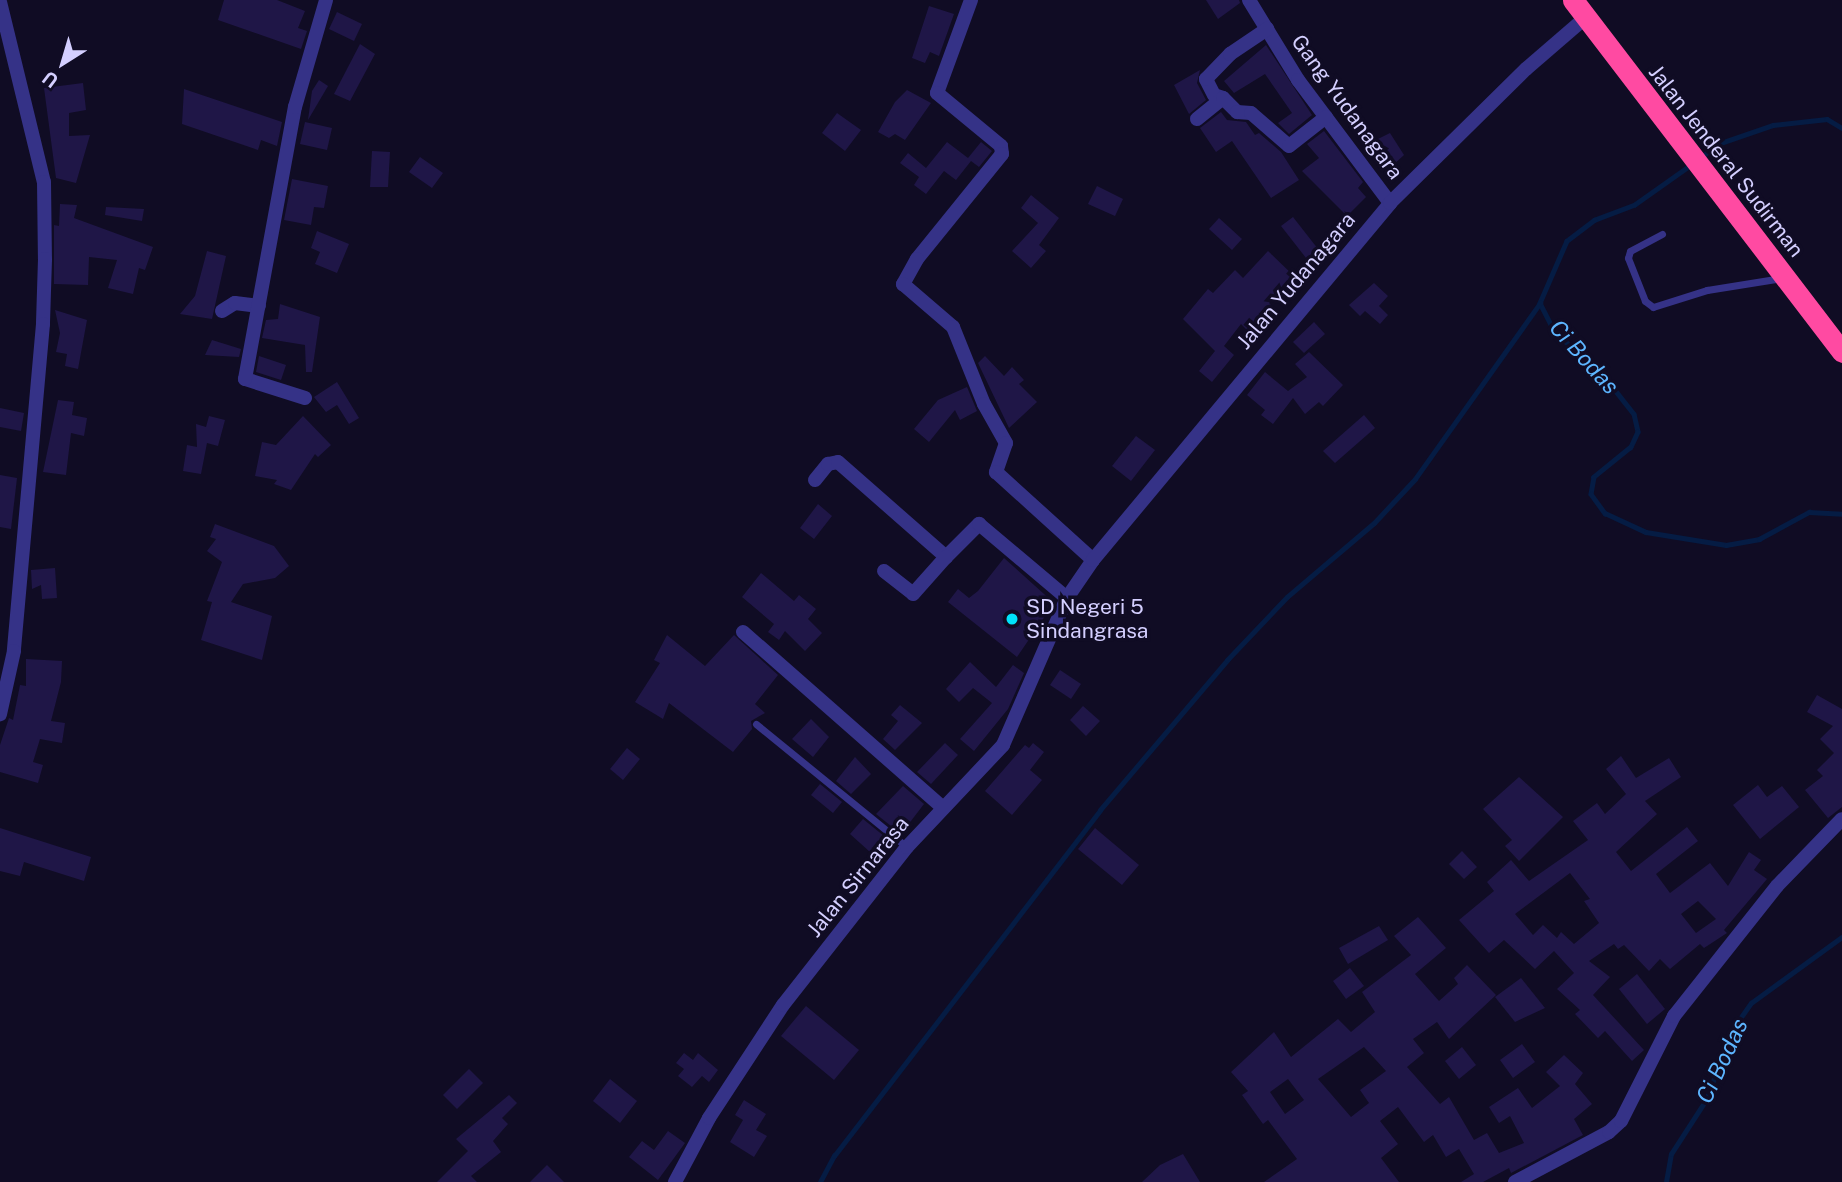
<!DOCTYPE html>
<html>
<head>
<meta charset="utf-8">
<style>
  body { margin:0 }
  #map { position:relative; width:1842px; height:1182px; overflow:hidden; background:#100c24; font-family:"Public Sans",sans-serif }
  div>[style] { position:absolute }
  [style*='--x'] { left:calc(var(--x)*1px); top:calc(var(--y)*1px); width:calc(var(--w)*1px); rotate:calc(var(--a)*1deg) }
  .stream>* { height:4.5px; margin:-2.25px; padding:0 2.25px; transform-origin:2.25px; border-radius:2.25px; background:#051c44 }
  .building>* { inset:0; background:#1f1647 }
  .lane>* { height:7px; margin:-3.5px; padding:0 3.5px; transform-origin:3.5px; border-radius:3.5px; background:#353287 }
  .street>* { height:14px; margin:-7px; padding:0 7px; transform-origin:7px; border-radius:7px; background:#353287 }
  .highway>* { height:21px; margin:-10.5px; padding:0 10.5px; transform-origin:10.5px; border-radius:10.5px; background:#ff4aa2 }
  .dots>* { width:19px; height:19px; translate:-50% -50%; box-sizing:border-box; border:4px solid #100c24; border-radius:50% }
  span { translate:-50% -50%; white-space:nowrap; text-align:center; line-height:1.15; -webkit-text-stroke:7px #100c24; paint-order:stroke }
  .street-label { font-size:21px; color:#d4cfff }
  .poi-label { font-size:21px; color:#d4cfff }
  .left { translate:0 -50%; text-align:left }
  .water-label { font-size:23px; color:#5db5ff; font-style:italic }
  .north { position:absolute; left:28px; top:28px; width:70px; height:70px; -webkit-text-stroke:5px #100c24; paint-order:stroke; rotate:217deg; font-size:19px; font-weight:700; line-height:28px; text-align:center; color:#d4cfff }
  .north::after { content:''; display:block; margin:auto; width:24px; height:32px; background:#d4cfff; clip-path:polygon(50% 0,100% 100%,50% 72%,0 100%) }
</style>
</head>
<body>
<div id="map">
  <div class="stream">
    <i style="--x:1700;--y:158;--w:23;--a:-38"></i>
    <i style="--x:1718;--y:144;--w:58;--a:-19.1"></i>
    <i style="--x:1773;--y:125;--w:54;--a:-6.3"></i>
    <i style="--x:1827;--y:119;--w:17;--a:31"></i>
    <i style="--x:1690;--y:166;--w:67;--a:144.7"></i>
    <i style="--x:1635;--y:205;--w:43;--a:159.4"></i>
    <i style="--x:1595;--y:220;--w:35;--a:143"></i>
    <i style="--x:1567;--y:241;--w:68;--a:113.5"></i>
    <i style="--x:1540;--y:303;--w:33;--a:63"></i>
    <i style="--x:1555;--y:332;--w:66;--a:41.9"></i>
    <i style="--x:1604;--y:376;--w:48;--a:51.7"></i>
    <i style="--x:1634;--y:414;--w:18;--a:77"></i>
    <i style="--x:1638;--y:432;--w:17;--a:115"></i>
    <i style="--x:1631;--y:447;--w:48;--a:141"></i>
    <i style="--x:1594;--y:477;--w:17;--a:100"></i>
    <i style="--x:1591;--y:494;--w:24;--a:54"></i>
    <i style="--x:1605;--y:513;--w:45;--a:24.9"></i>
    <i style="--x:1646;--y:532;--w:81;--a:9.2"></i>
    <i style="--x:1726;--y:545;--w:34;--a:-10"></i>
    <i style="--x:1759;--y:539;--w:57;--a:-28.4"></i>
    <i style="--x:1809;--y:512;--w:33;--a:3"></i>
    <i style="--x:820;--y:1182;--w:30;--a:-62"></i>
    <i style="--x:834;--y:1156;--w:436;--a:-52.4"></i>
    <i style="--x:1100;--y:810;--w:197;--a:-49.7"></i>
    <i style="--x:1227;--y:660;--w:87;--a:-46.4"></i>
    <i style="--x:1287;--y:597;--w:114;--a:-40.4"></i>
    <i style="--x:1374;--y:523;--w:60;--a:-47"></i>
    <i style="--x:1415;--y:479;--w:216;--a:-54.6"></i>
    <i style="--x:1666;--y:1182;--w:28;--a:-80"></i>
    <i style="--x:1671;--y:1154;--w:64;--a:-57.1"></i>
    <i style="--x:1706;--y:1100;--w:75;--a:-69.6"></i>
    <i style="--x:1732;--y:1030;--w:33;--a:-55"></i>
    <i style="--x:1751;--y:1003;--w:112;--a:-36"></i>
  </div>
  <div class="building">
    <i style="clip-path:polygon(224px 0,277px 0,305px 11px,298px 28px,307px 31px,301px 49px,218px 20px)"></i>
    <i style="clip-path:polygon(1206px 0,1239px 0,1240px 3px,1218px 19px)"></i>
    <i style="clip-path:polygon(929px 6px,954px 14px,939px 56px,930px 52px,925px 63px,912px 58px)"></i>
    <i style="clip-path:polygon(337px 12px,362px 24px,354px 41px,329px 29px)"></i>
    <i style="clip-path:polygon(360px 44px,375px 54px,350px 101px,334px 94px)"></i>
    <i style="clip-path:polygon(1266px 45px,1312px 115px,1289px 134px,1278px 123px,1292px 113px,1265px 74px,1234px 93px,1224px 81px)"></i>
    <i style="clip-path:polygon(1200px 70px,1197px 83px,1206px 100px,1189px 114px,1174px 85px)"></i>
    <i style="clip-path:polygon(319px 80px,328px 86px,308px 120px,312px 91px)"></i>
    <i style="clip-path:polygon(83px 83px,86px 110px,69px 113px,69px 136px,90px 135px,76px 183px,56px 178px,44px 88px)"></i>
    <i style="clip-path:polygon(184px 89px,282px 122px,277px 146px,261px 140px,258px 150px,182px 124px)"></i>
    <i style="clip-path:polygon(907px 90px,931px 103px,905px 140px,895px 134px,889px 138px,878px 132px,895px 102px)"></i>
    <i style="clip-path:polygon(1221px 112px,1227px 120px,1246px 122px,1255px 135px,1259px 133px,1281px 152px,1299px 180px,1271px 198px,1232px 141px,1216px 152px,1200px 128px)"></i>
    <i style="clip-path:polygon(837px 113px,861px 130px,845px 151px,822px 133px)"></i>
    <i style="clip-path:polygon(305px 122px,332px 128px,327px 150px,300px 144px)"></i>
    <i style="clip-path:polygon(1324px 131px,1363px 182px,1358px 188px,1366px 197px,1347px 216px,1302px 171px,1319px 158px,1307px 144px)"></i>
    <i style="clip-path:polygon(1390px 133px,1404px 155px,1392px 166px,1374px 141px)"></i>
    <i style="clip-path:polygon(947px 142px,968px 158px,981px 142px,992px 151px,979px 167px,971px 161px,956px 180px,944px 171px,926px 194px,914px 185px,919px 177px,900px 163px,908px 153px,926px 168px)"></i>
    <i style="clip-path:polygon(372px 151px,390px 152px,388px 187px,370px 187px)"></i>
    <i style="clip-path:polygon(420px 157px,443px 173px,432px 188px,409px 172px)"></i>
    <i style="clip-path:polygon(292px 179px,328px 186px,324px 208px,314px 207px,311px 225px,284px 220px)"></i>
    <i style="clip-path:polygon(1097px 186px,1123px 199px,1115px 216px,1088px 204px)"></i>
    <i style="clip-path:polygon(1031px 195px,1059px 218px,1039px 245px,1046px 251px,1031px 268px,1012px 251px,1038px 223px,1021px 208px)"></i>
    <i style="clip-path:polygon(60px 204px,77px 205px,74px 218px,153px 247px,145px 270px,139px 268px,133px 294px,108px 288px,117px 260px,89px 257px,88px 285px,54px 284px,54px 225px,59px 226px)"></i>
    <i style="clip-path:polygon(106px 207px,144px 209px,142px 221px,105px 215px)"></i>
    <i style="clip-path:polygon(1293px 217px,1318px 249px,1306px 258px,1281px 226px)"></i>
    <i style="clip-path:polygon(1219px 218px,1242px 239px,1232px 250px,1209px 229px)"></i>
    <i style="clip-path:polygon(317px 231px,349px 244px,337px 273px,315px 264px,320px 252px,311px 248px)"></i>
    <i style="clip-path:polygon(207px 251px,226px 256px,212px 319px,180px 314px,195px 296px)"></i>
    <i style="clip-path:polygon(1268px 251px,1294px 276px,1269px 303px,1274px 308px,1250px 333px,1241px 324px,1224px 346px,1234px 355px,1212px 382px,1199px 371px,1215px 351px,1183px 319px,1208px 289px,1213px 293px,1235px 270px,1243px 278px)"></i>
    <i style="clip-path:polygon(1374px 283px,1388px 296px,1379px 306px,1388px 315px,1380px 324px,1365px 311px,1360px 316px,1349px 305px)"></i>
    <i style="clip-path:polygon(280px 304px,320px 317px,312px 372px,306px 372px,305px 345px,262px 338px,266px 320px,278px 319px)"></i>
    <i style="clip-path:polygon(55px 310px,87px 320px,78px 369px,65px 366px,67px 354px,56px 352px,60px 333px)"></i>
    <i style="clip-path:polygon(1314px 322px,1325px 334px,1304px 353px,1293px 342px)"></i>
    <i style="clip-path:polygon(212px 340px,241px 349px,239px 357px,205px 355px)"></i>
    <i style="clip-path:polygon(1309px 352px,1343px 385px,1323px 406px,1319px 402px,1305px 414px,1293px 398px,1273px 424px,1261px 415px,1265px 410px,1247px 395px,1265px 372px,1288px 391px,1307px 377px,1295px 364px)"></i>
    <i style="clip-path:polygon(259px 356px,286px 365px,281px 380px,256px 372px)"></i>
    <i style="clip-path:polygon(985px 356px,1004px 376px,1012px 367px,1024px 380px,1019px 384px,1037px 402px,1009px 428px,978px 363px)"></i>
    <i style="clip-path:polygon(337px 382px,359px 418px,349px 424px,337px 405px,326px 412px,314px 397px)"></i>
    <i style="clip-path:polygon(967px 387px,977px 411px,960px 420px,955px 410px,929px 442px,914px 429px,938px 400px)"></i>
    <i style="clip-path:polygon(58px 400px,74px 402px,72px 415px,87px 418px,84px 436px,71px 433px,66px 475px,43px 472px)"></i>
    <i style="clip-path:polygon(0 408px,24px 413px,21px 431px,0 427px)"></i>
    <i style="clip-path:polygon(1364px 415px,1375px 428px,1335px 463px,1323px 451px)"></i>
    <i style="clip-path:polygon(209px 416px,225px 420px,218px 446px,207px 443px,201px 474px,183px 471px,187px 445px,197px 447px,196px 424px,206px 427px)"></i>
    <i style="clip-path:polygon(303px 416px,331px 445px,318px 457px,315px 454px,291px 490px,274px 484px,277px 480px,255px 476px,262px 442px,276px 445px)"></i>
    <i style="clip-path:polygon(1136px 436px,1155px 450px,1131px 481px,1112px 466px)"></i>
    <i style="clip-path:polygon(0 475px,17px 478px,11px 529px,0 527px)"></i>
    <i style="clip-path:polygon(818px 504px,832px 516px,814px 539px,800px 528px)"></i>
    <i style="clip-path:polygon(215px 524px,274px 546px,289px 566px,275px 578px,243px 584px,231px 602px,272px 616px,262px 660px,201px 640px,212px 602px,207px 601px,222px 562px,207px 551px,216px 539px,210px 537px)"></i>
    <i style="clip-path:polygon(1004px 558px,1054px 603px,1017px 657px,948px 602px,958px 589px,969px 598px,978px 591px)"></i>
    <i style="clip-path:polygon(55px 568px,57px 598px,42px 599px,41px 585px,32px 589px,31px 570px)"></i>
    <i style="clip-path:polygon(761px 573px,794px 601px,799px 595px,816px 609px,808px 619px,822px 633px,805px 651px,785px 631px,779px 640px,768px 632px,774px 624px,742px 597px)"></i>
    <i style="clip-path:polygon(667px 635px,705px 666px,734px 635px,778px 675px,755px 704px,765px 713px,751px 721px,752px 729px,733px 752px,669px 703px,663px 719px,635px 702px,660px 663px,654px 660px)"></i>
    <i style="clip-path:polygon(26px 659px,62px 661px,61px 682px,51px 721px,65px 723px,62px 743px,40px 739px,33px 762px,43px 765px,38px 783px,0 772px,0 745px,9px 718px,13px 720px,20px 685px,26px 686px)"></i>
    <i style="clip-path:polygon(970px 662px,996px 687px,1013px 665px,1024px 673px,1008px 709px,974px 751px,960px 739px,992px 703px,973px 688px,959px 702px,946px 689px)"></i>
    <i style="clip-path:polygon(1060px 670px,1081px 684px,1071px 699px,1050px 685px)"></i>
    <i style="clip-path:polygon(1817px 695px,1842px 709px,1842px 807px,1828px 818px,1805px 790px,1823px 776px,1817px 770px,1834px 753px,1820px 739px,1833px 726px,1807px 712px)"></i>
    <i style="clip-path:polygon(900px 705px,922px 723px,895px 750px,883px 739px,898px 721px,891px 715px)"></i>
    <i style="clip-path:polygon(1083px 706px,1100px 721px,1086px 736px,1070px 720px)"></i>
    <i style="clip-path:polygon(811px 719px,829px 737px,813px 757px,792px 739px)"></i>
    <i style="clip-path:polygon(945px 743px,958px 755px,931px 784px,917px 772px)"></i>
    <i style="clip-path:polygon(1033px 743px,1044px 752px,1030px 770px,1042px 780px,1012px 815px,985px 791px,1025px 745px,1029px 748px)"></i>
    <i style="clip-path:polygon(627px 748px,640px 759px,623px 780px,610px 769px)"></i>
    <i style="clip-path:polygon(evenodd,1621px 756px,1636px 778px,1669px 758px,1681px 777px,1645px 801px,1657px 814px,1616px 852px,1631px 871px,1687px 827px,1698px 841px,1656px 874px,1670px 893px,1710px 863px,1728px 886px,1749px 852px,1761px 860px,1754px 870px,1767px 879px,1724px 930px,1727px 933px,1704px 948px,1700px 944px,1670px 969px,1660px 959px,1649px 971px,1624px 945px,1618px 949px,1614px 944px,1589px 961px,1610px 977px,1593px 995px,1644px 1050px,1632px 1061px,1605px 1031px,1598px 1038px,1575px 1014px,1580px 1010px,1557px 989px,1574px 973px,1554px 951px,1535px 969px,1504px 940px,1489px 953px,1459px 920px,1494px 891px,1487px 882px,1511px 860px,1529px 881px,1588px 840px,1573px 821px,1597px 803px,1605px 814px,1626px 794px,1606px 769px,1621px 756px,1570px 873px,1590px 899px,1584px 901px,1599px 923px,1574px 944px,1561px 932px,1557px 938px,1543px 925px,1533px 935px,1515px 914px,1570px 873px,1621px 756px,1698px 901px,1716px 919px,1696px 933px,1681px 914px,1698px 901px)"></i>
    <i style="clip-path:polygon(855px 757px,871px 774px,851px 794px,836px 781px)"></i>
    <i style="clip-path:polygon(1519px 777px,1563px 817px,1519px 861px,1505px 846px,1512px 840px,1483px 809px)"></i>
    <i style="clip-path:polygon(820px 784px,842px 802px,833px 813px,811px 795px)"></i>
    <i style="clip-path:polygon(1758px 785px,1767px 797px,1782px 786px,1799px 807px,1760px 839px,1733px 805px)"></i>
    <i style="clip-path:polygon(903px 786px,924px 804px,901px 834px,876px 814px)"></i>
    <i style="clip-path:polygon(863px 819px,884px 836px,870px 852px,850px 834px)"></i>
    <i style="clip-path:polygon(0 828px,91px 857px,84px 881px,24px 862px,20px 876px,0 871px)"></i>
    <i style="clip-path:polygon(1095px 828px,1139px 865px,1122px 885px,1078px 849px)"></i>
    <i style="clip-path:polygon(1462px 851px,1477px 867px,1464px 879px,1449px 864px)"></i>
    <i style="clip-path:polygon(evenodd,1418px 917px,1446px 948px,1415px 974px,1439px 1001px,1458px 984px,1454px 978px,1467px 965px,1496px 995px,1449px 1039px,1437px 1022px,1413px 1039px,1424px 1053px,1407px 1067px,1440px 1104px,1449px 1097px,1474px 1140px,1487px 1133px,1499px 1153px,1524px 1143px,1510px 1116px,1499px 1123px,1489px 1107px,1518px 1088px,1532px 1108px,1560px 1086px,1546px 1072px,1564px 1055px,1583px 1073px,1575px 1084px,1592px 1104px,1574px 1119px,1583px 1135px,1511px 1173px,1509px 1168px,1483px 1182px,1461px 1182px,1474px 1174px,1459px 1149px,1446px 1157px,1433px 1135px,1424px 1142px,1398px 1107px,1380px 1121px,1398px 1144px,1381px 1158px,1399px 1182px,1264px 1182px,1297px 1159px,1268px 1120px,1263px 1124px,1242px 1095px,1248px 1091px,1231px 1072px,1274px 1032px,1291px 1057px,1338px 1019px,1351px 1032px,1375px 1012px,1362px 992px,1411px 955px,1394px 936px,1418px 917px,1364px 1047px,1386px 1071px,1360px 1090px,1369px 1103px,1351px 1117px,1318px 1079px,1364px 1047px,1418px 917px,1288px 1079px,1304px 1100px,1285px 1114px,1270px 1092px,1288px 1079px)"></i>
    <i style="clip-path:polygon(1379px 926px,1388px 940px,1348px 964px,1339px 948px)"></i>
    <i style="clip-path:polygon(1350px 968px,1364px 986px,1346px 999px,1333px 981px)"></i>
    <i style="clip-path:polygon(1637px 974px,1665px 1009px,1647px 1024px,1619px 989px)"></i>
    <i style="clip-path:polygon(1521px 978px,1545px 1008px,1515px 1022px,1495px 997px)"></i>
    <i style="clip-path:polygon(806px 1006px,859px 1050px,834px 1080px,781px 1036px)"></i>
    <i style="clip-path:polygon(1522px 1044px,1535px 1062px,1513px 1078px,1500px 1060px)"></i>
    <i style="clip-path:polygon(1462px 1047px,1476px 1065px,1459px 1079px,1445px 1061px)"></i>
    <i style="clip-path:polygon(684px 1053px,693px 1060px,698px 1053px,718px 1070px,709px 1082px,702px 1076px,692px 1087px,678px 1076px,684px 1069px,676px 1063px)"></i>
    <i style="clip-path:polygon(469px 1069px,483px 1083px,457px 1109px,443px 1095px)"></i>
    <i style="clip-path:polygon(610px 1079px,637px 1101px,620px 1123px,593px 1101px)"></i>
    <i style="clip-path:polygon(509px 1095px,517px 1103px,502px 1118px,508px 1124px,493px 1141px,501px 1152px,471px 1176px,477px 1182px,437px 1182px,468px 1151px,456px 1139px)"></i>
    <i style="clip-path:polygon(744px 1100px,766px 1114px,756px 1130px,767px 1136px,754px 1157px,730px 1142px,743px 1120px,735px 1115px)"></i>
    <i style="clip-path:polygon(668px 1131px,685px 1143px,658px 1180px,629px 1157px,642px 1141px,654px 1150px)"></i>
    <i style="clip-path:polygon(1183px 1154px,1200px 1182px,1142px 1182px,1160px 1165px)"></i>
    <i style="clip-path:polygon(547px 1165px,564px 1182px,530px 1182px)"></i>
  </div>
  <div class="lane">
    <i style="--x:1662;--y:234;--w:36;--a:152"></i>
    <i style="--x:1630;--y:251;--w:7;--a:106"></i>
    <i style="--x:1628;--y:258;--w:46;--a:68.4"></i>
    <i style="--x:1645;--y:301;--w:10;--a:37"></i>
    <i style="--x:1653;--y:307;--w:57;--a:-17.5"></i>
    <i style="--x:1707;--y:290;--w:76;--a:-9.1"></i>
    <i style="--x:756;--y:724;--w:195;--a:39.2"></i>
  </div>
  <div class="street">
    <i style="--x:971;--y:0;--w:99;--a:110.1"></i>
    <i style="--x:937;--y:93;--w:83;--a:39.6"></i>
    <i style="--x:1001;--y:146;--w:8;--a:83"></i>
    <i style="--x:1002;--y:154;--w:135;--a:129"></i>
    <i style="--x:917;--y:259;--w:29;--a:119"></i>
    <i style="--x:903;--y:284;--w:66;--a:40.7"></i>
    <i style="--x:953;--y:327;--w:83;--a:68.1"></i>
    <i style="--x:984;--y:404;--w:45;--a:60.6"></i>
    <i style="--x:1006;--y:443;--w:31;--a:109"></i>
    <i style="--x:996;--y:472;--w:131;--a:42.2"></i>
    <i style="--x:1249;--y:0;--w:94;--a:58.5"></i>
    <i style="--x:1298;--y:80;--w:154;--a:53.2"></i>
    <i style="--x:0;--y:2;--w:185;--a:76.3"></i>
    <i style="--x:44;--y:182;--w:77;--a:89.3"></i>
    <i style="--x:45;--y:259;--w:65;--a:91.8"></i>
    <i style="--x:43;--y:324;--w:328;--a:95.1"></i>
    <i style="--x:14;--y:651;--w:65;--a:102.5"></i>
    <i style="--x:1223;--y:98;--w:9;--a:-162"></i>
    <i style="--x:1214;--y:95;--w:18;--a:-117"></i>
    <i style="--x:1206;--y:79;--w:35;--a:-46"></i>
    <i style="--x:1230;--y:54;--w:45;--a:-34"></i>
    <i style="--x:1197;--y:119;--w:33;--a:-39"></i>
    <i style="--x:1223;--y:98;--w:20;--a:45"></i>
    <i style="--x:1237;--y:112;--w:14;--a:4"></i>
    <i style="--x:1251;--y:113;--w:50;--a:41"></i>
    <i style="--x:1289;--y:146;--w:47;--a:-38.1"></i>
    <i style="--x:222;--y:311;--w:15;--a:-32"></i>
    <i style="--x:235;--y:303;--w:24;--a:7"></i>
    <i style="--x:305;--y:398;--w:63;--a:-162.4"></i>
    <i style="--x:245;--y:379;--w:277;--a:-79.6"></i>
    <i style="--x:295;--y:107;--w:111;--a:-73.8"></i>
    <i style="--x:815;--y:480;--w:21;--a:-51"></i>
    <i style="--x:828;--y:464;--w:10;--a:-11"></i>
    <i style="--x:838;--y:462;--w:144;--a:41.3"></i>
    <i style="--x:946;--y:557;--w:47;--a:-45"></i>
    <i style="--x:979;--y:524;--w:115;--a:40.1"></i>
    <i style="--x:884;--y:571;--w:37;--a:38"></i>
    <i style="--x:913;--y:594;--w:50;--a:-48.3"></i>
    <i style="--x:743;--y:632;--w:265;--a:41.3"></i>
    <i style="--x:675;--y:1182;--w:72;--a:-62"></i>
    <i style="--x:709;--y:1118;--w:135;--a:-56.8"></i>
    <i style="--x:783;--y:1005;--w:201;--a:-51.9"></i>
    <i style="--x:907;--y:847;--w:140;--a:-46.7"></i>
    <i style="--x:1003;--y:745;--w:160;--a:-66.5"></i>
    <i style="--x:1067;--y:598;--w:46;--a:-55.6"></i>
    <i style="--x:1093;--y:560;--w:464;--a:-50.2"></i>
    <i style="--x:1390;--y:203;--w:191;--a:-44.6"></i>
    <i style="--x:1526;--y:69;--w:78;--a:-40.8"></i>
    <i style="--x:1515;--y:1182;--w:106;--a:-28"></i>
    <i style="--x:1609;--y:1132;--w:16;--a:-43"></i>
    <i style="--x:1621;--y:1121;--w:118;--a:-63.2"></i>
    <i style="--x:1674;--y:1016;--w:166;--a:-51.6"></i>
    <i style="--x:1777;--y:886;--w:93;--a:-45.9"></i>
  </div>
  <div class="highway">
    <i style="--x:1573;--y:0;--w:443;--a:52.6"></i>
  </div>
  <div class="dots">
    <i style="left:1012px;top:619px;background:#00e3fa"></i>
  </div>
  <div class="street-label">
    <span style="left:1347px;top:107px;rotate:54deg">Gang Yudanagara</span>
    <span style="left:1726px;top:161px;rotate:52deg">Jalan Jenderal Sudirman</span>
    <span style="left:1296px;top:281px;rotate:-50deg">Jalan Yudanagara</span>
    <span style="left:858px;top:877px;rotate:-51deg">Jalan Sirnarasa</span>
  </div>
  <div class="poi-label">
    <span class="left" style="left:1026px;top:619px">SD Negeri 5<br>Sindangrasa</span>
  </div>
  <div class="water-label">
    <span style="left:1584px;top:357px;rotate:48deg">Ci Bodas</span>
    <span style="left:1722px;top:1061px;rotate:-65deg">Ci Bodas</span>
  </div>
  <div class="north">U</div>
</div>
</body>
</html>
